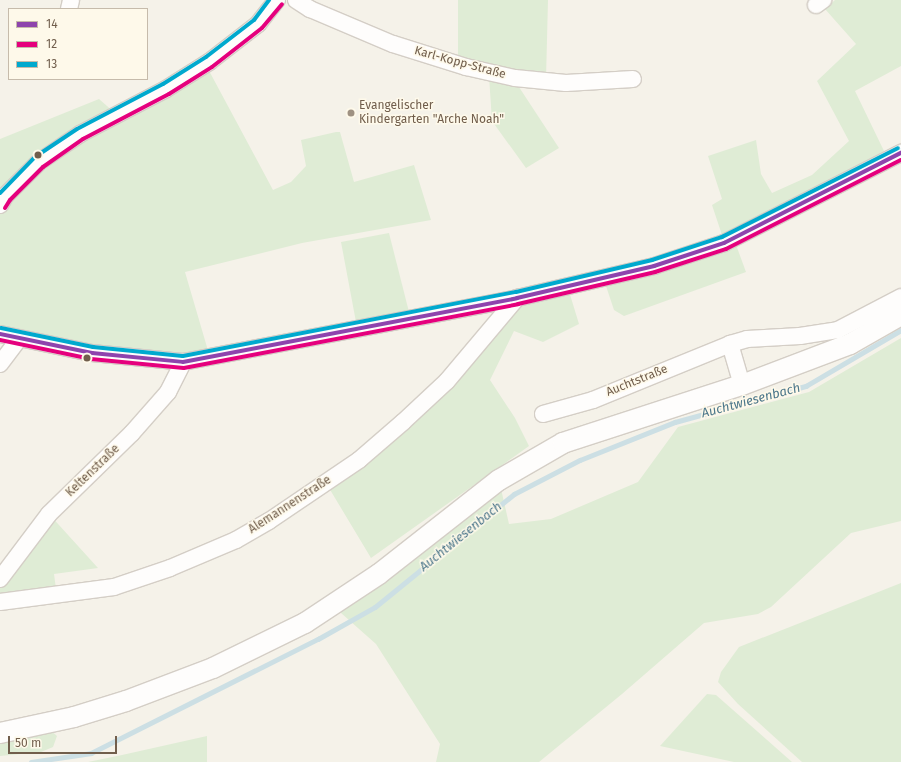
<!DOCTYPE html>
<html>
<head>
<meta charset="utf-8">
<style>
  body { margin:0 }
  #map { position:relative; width:901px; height:762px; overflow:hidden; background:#f5f2e9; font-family:"Fira Sans",sans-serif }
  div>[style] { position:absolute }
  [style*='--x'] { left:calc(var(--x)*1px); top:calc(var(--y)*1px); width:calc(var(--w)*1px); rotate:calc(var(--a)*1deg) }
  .green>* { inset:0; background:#dfecd5 }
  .stream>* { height:4.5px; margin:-2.25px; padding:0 2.25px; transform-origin:2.25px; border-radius:2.25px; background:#ccdfe4 }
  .roads { filter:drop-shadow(1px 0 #d4cec6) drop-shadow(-1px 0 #d4cec6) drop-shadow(0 1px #d4cec6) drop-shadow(0 -1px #d4cec6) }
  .minor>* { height:16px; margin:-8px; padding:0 8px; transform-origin:8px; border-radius:8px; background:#fefdfc }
  .tertiary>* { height:20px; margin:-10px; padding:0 10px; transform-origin:10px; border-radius:10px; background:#fefdfc }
  .bus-1>* { height:4px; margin:-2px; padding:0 2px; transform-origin:2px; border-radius:2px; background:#8e44ad }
  .bus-2>* { height:4px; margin:-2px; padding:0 2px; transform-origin:2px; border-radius:2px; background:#e5007d }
  .bus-3>* { height:4px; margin:-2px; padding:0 2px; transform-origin:2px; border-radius:2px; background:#00a9ce }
  .dots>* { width:11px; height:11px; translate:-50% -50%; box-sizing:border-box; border:2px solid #fef9ea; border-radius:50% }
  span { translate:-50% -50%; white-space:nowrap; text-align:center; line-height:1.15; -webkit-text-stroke:3px #fef9ea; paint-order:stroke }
  .street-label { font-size:12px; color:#715e4c }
  .poi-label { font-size:12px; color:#715e4c }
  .left { translate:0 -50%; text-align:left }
  .water-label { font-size:13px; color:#4b768a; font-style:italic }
  .legend { position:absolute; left:8px; top:8px; width:140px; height:72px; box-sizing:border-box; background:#fef9ea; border:1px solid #c6bbab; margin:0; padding:5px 7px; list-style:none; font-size:12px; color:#715e4c }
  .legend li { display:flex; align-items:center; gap:8px; height:20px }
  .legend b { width:20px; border:1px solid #c6bbab }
  .scale { position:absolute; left:8px; top:736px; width:109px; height:18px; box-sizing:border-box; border:2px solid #715e4c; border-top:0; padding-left:5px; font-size:12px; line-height:14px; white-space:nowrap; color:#715e4c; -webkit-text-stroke:3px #fef9ea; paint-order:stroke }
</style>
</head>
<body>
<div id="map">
  <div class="green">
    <i style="clip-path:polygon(458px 0,548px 0,546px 79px,458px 61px)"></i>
    <i style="clip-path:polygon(835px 0,901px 0,901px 66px,855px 91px,884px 151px,800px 200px,722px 235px,712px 205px,722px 199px,708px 156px,756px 140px,761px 174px,772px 193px,812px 175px,849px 141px,817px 81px,856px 44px,825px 9px)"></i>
    <i style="clip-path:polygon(207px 67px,273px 190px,291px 182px,306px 166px,301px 140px,336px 132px,340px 132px,354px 182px,414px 165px,431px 220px,302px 243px,185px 272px,209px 354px,183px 358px,0 331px,0 210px,41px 164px)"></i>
    <i style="clip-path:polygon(489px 76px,515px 81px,559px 148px,526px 168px,492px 121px)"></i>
    <i style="clip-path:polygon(99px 99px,115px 113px,0 199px,0 139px)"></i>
    <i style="clip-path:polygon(389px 233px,409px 312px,356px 322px,341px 242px)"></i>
    <i style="clip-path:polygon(735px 242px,746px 272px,624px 316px,614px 310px,604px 280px)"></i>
    <i style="clip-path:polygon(568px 288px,579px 324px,543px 342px,514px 331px,490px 380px,515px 418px,529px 446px,371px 558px,329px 488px,520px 300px)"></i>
    <i style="clip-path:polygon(901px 338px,901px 521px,851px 533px,771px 607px,758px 614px,704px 623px,622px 694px,539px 762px,436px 762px,440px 744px,376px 644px,332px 605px,499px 480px,509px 524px,551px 519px,638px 482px,678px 427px,809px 392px)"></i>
    <i style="clip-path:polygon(49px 514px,98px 568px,54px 574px,57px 596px,0 602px,0 579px)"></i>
    <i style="clip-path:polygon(901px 583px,901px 762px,802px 762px,738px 704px,718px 682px,721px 672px,739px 647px)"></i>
    <i style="clip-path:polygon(707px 694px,716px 695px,792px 762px,734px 762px,660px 746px)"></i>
    <i style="clip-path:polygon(49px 729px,57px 736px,53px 747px,41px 752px,0 756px,0 740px)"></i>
    <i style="clip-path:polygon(207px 736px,207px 762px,88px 762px,122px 755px)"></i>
  </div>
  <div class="stream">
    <i style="--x:31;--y:762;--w:61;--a:-8.5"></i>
    <i style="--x:91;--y:753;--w:254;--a:-26.7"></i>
    <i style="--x:318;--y:639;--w:65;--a:-29.3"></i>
    <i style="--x:375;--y:607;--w:179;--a:-39.1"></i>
    <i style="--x:514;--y:494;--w:74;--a:-27.3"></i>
    <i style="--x:580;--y:460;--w:102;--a:-21.8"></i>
    <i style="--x:675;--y:422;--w:136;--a:-15.4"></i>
    <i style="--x:806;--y:386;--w:110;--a:-30.5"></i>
  </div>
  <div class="roads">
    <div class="minor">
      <i style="--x:296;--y:0;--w:17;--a:33"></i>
      <i style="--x:310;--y:9;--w:90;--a:22.9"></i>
      <i style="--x:393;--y:44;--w:77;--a:17.5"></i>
      <i style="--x:466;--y:67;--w:50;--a:12.7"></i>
      <i style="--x:515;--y:78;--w:51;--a:5.6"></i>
      <i style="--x:566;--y:83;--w:67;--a:-3.4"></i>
      <i style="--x:816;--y:5;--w:9;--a:-36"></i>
      <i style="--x:69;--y:9;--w:9;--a:-77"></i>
      <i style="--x:0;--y:205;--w:10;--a:-61"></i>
      <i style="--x:5;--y:196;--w:48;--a:-45"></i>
      <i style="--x:39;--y:162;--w:50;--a:-34.3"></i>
      <i style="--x:80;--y:134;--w:97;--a:-27.6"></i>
      <i style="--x:166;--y:89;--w:51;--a:-32.1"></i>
      <i style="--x:209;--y:62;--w:62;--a:-37.8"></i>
      <i style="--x:258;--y:24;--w:31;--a:-52"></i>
      <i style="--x:0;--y:334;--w:94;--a:11.7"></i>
      <i style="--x:92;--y:353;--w:91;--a:5.6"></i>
      <i style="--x:183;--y:362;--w:340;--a:-10.8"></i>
      <i style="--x:517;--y:298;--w:141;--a:-13.1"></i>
      <i style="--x:654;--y:266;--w:74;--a:-18.2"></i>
      <i style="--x:724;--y:243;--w:199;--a:-27"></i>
      <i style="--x:730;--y:344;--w:43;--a:73.7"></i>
      <i style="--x:0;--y:364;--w:31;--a:-53"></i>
      <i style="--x:543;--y:414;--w:52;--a:-15.6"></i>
      <i style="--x:593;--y:400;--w:148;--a:-22.2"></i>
      <i style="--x:730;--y:344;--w:18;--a:-16"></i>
      <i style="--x:747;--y:339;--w:53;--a:-3.2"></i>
      <i style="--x:800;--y:336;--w:38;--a:-9"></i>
      <i style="--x:838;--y:330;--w:71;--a:-27.6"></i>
      <i style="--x:0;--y:579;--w:81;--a:-53"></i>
      <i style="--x:49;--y:514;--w:116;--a:-44.3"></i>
      <i style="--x:132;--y:433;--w:55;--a:-48.7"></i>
      <i style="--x:168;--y:392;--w:34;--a:-63"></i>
      <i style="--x:0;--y:602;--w:115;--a:-7.5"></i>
      <i style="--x:114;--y:587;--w:59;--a:-18.7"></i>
      <i style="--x:170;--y:568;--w:72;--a:-23"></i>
      <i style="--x:236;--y:540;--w:38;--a:-30"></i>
      <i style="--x:269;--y:521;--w:109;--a:-34.1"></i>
      <i style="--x:359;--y:460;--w:58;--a:-40.8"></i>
      <i style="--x:403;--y:422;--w:60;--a:-43"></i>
      <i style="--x:447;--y:381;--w:109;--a:-49.9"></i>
    </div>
    <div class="tertiary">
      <i style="--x:0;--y:733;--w:76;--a:-12.2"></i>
      <i style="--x:74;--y:717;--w:54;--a:-17.1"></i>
      <i style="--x:126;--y:701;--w:93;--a:-20.8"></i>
      <i style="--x:213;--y:668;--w:102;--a:-26.1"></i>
      <i style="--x:305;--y:623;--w:89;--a:-33.5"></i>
      <i style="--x:379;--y:574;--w:152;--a:-38.1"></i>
      <i style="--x:499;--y:480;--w:74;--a:-30"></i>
      <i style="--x:563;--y:443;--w:188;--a:-18"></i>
      <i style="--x:742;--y:385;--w:116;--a:-20.8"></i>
      <i style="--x:850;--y:344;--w:59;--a:-29.6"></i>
    </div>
  </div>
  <div class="bus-1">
    <i style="--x:0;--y:334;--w:94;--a:11.7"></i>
    <i style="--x:92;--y:353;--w:91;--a:5.6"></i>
    <i style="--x:183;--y:362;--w:340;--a:-10.8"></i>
    <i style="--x:517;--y:298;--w:141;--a:-13.1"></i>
    <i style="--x:654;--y:266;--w:74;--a:-18.2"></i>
    <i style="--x:724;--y:243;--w:199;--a:-27"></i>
  </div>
  <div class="bus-2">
    <i style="--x:5;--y:208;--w:9;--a:-58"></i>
    <i style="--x:10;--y:200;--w:47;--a:-45"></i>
    <i style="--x:43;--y:167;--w:49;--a:-35"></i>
    <i style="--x:83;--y:139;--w:97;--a:-27.6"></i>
    <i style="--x:169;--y:94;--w:51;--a:-32.1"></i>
    <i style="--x:212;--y:67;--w:63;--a:-38"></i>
    <i style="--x:262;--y:28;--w:31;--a:-50"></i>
    <i style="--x:0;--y:340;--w:93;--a:11.8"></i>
    <i style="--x:91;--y:359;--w:93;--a:5.5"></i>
    <i style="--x:184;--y:368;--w:340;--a:-10.8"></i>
    <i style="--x:518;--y:304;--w:141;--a:-13.1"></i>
    <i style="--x:655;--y:272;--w:75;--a:-17.9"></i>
    <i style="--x:726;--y:249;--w:196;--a:-27"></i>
  </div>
  <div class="bus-3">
    <i style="--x:0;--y:193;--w:50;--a:-45.8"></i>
    <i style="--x:35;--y:157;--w:50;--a:-33.7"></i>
    <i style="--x:77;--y:129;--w:97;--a:-27.6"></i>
    <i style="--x:163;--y:84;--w:51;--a:-32.1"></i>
    <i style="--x:206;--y:57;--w:61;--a:-37.6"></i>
    <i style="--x:254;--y:20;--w:25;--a:-53"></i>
    <i style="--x:1;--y:328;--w:94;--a:11.7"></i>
    <i style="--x:93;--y:347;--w:90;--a:5.7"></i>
    <i style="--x:183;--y:356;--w:339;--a:-10.9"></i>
    <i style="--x:516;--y:292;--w:140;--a:-13.2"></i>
    <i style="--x:652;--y:260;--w:74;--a:-18.2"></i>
    <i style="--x:722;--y:237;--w:197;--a:-26.8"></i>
  </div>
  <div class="dots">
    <i style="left:351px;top:113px;background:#9f9283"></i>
    <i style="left:38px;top:155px;background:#715e4c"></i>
    <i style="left:87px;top:358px;background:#715e4c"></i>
  </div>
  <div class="street-label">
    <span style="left:460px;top:63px;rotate:15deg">Karl-Kopp-Straße</span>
    <span style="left:637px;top:381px;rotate:-22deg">Auchtstraße</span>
    <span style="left:93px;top:471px;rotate:-44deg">Keltenstraße</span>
    <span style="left:290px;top:505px;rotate:-33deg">Alemannenstraße</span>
  </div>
  <div class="poi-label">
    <span class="left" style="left:359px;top:113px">Evangelischer<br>Kindergarten "Arche Noah"</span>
  </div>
  <div class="water-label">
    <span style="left:751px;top:401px;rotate:-15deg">Auchtwiesenbach</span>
    <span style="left:461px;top:537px;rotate:-39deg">Auchtwiesenbach</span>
  </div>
  <ul class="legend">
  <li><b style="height:5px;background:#8e44ad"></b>14</li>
  <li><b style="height:5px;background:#e5007d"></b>12</li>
  <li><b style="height:5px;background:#00a9ce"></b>13</li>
  </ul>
  <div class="scale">50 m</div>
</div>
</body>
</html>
